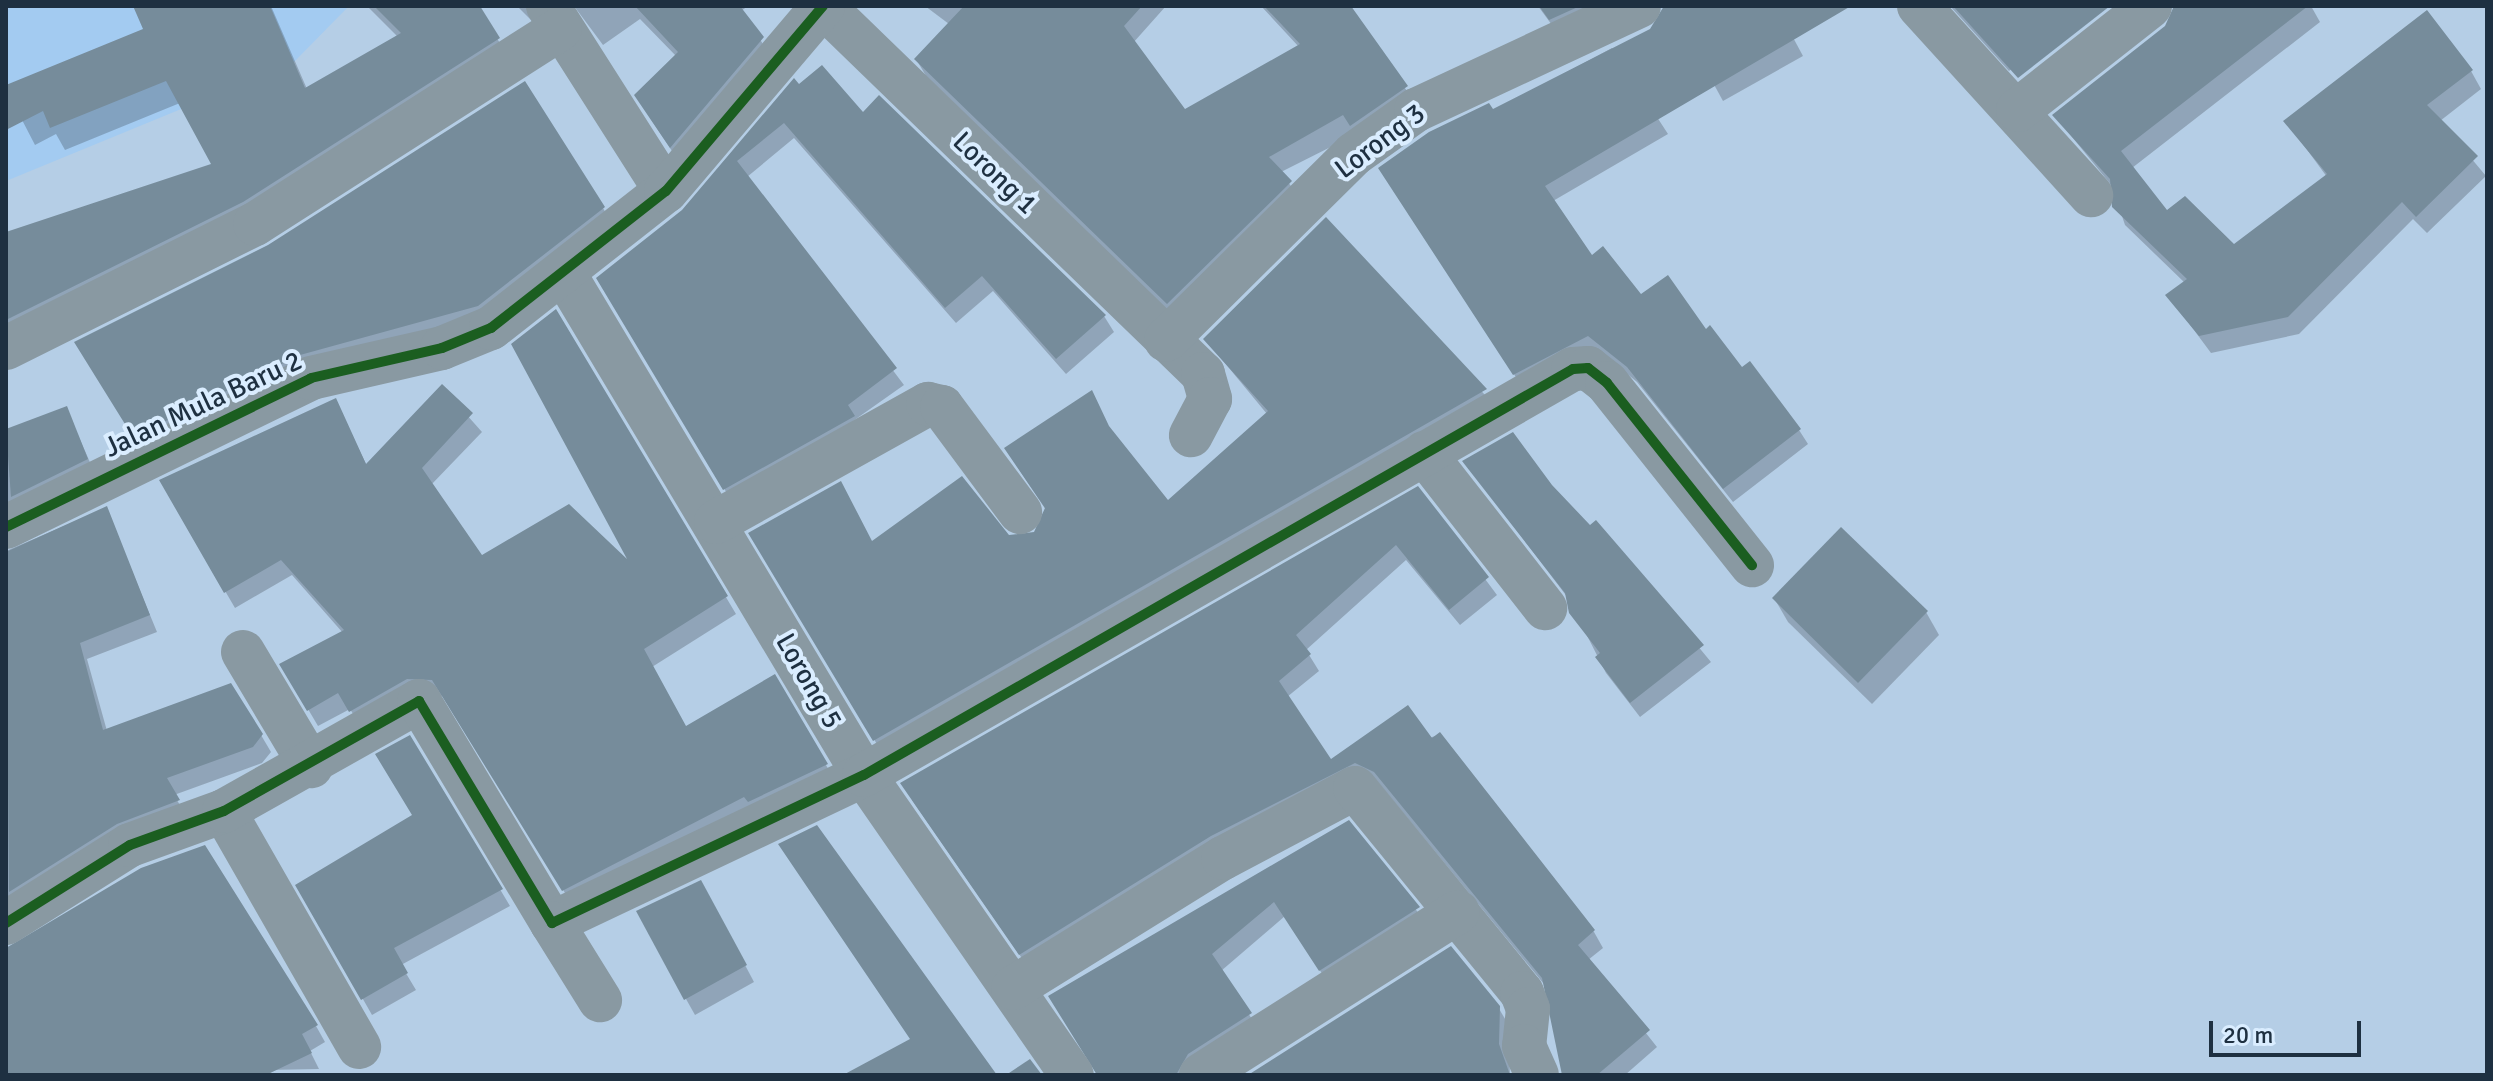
<!DOCTYPE html>
<html>
<head>
<meta charset="utf-8">
<style>
  body { margin:0 }
  #map { position:relative; width:2493px; height:1081px; overflow:hidden; background:#b5cee6; font-family:Signika,sans-serif }
  div>[style] { position:absolute }
  [style*='--x'] { left:calc(var(--x)*1px); top:calc(var(--y)*1px); width:calc(var(--w)*1px); rotate:calc(var(--a)*1deg) }
  .built>* { inset:0; background:#a3cbf1 }
  .shadow>* { inset:0; background:#0003 }
  .building>* { inset:0; background:#768c9b }
  .minor>* { height:44px; margin:-22px; padding:0 22px; transform-origin:22px; border-radius:22px; background:#8999a2 }
  .cycleway>* { height:10px; margin:-5px; padding:0 5px; transform-origin:5px; border-radius:5px; background:#1b5e20 }
  span { translate:-50% -50%; white-space:nowrap; text-align:center; line-height:1.15; -webkit-text-stroke:8px #daedff; paint-order:stroke }
  .street-label { font-size:28px; color:#1e3041 }
  .frame { position:absolute; inset:0; border:8px solid #1e3041; pointer-events:none }
  .scale { position:absolute; left:2209px; top:1021px; width:152px; height:36px; box-sizing:border-box; border:4px solid #1e3041; border-top:0; padding-left:10px; font-size:24px; line-height:28px; white-space:nowrap; color:#1e3041; -webkit-text-stroke:6px #daedff; paint-order:stroke }
</style>
</head>
<body>
<div id="map">
  <div class="built">
    <i style="clip-path:polygon(6px 6px,349px 6px,293px 63px,6px 181px)"></i>
  </div>
  <div class="shadow">
    <i style="clip-path:polygon(154px 6px,271px 6px,307px 89px,398px 37px,367px 6px,478px 6px,511px 62px,6px 354px,6px 227px,8px 233px,214px 166px,180px 103px,65px 150px,56px 134px,35px 145px,6px 89px,146px 30px)"></i>
    <i style="clip-path:polygon(517px 6px,748px 6px,741px 11px,775px 62px,684px 169px,650px 118px,676px 56px,640px 19px,603px 45px,574px 6px,537px 26px)"></i>
    <i style="clip-path:polygon(925px 6px,1166px 6px,1133px 43px,1185px 112px,1299px 47px,1261px 6px,1348px 6px,1416px 104px,1281px 172px,1300px 199px,1177px 320px,926px 76px,916px 59px,949px 24px)"></i>
    <i style="clip-path:polygon(1538px 6px,1584px 6px,1592px 20px,1560px 36px)"></i>
    <i style="clip-path:polygon(1671px 6px,1776px 6px,1803px 56px,1723px 101px)"></i>
    <i style="clip-path:polygon(1950px 6px,2084px 6px,2009px 71px)"></i>
    <i style="clip-path:polygon(2175px 6px,2311px 6px,2320px 22px,2132px 168px,2166px 213px,2234px 246px,2327px 177px,2286px 121px,2471px 71px,2481px 89px,2440px 121px,2486px 176px,2427px 233px,2413px 219px,2299px 334px,2211px 353px,2168px 295px,2185px 283px,2125px 225px,2112px 186px,2055px 116px,2167px 27px)"></i>
    <i style="clip-path:polygon(1612px 48px,1668px 134px,1553px 201px,1591px 258px,1641px 297px,1705px 332px,1799px 430px,1808px 444px,1733px 502px,1637px 382px,1598px 350px,1523px 388px,1389px 183px,1492px 112px)"></i>
    <i style="clip-path:polygon(799px 87px,863px 115px,1104px 316px,1114px 332px,1066px 374px,993px 291px,956px 323px,794px 138px,747px 177px,904px 385px,734px 505px,598px 278px,686px 209px)"></i>
    <i style="clip-path:polygon(603px 208px,612px 224px,487px 321px,144px 451px,85px 358px)"></i>
    <i style="clip-path:polygon(1326px 220px,1495px 406px,884px 756px,751px 533px,872px 544px,1036px 534px,1046px 510px,1016px 465px,1112px 433px,1168px 503px,1267px 414px,1205px 339px)"></i>
    <i style="clip-path:polygon(556px 312px,736px 614px,652px 667px,686px 729px,774px 677px,836px 782px,573px 906px,444px 696px,418px 695px,361px 727px,350px 709px,318px 726px,282px 665px,343px 633px,292px 575px,235px 608px,161px 481px,335px 400px,367px 466px,442px 387px,482px 432px,431px 485px,482px 558px,633px 567px)"></i>
    <i style="clip-path:polygon(66px 408px,96px 476px,6px 520px,6px 431px)"></i>
    <i style="clip-path:polygon(1465px 462px,1589px 528px,1596px 523px,1711px 662px,1640px 717px,1606px 673px,1568px 598px)"></i>
    <i style="clip-path:polygon(1418px 489px,1497px 595px,1460px 625px,1406px 560px,1306px 650px,1319px 671px,1287px 697px,1331px 762px,1440px 735px,1594px 932px,1603px 948px,1588px 960px,1657px 1047px,1625px 1075px,1563px 1075px,1548px 989px,1377px 781px,1030px 970px,912px 800px)"></i>
    <i style="clip-path:polygon(106px 508px,157px 632px,87px 659px,107px 731px,261px 735px,271px 752px,262px 763px,174px 795px,187px 817px,6px 915px,6px 551px)"></i>
    <i style="clip-path:polygon(1774px 598px,1926px 612px,1939px 635px,1872px 704px,1788px 622px)"></i>
    <i style="clip-path:polygon(409px 737px,510px 906px,401px 965px,416px 990px,372px 1015px,298px 885px,416px 825px)"></i>
    <i style="clip-path:polygon(1348px 822px,1427px 924px,1330px 986px,1285px 916px,1221px 971px,1259px 1030px,1193px 1075px,1098px 1075px,1060px 1013px)"></i>
    <i style="clip-path:polygon(710px 899px,754px 982px,695px 1015px,686px 999px)"></i>
    <i style="clip-path:polygon(19px 946px,316px 1026px,325px 1042px,310px 1051px,319px 1069px,6px 1075px,6px 947px)"></i>
    <i style="clip-path:polygon(1498px 1007px,1508px 1024px,1510px 1075px,1251px 1075px)"></i>
  </div>
  <div class="building">
    <i style="clip-path:polygon(133px 6px,270px 6px,305px 88px,401px 33px,374px 6px,480px 6px,500px 38px,243px 202px,6px 320px,6px 232px,211px 164px,166px 81px,50px 128px,43px 111px,6px 130px,6px 85px,143px 29px)"></i>
    <i style="clip-path:polygon(635px 6px,740px 6px,764px 37px,670px 148px,634px 95px,678px 52px)"></i>
    <i style="clip-path:polygon(964px 6px,1142px 6px,1124px 26px,1185px 109px,1300px 44px,1264px 6px,1351px 6px,1408px 86px,1350px 126px,1343px 115px,1269px 157px,1292px 181px,1167px 304px,914px 59px)"></i>
    <i style="clip-path:polygon(1539px 6px,1580px 6px,1549px 20px)"></i>
    <i style="clip-path:polygon(1664px 6px,1851px 6px,1545px 186px,1592px 255px,1603px 246px,1641px 294px,1668px 275px,1706px 329px,1710px 325px,1742px 367px,1750px 361px,1801px 429px,1723px 489px,1627px 367px,1588px 336px,1513px 375px,1378px 168px,1429px 132px,1489px 103px,1493px 109px,1650px 29px)"></i>
    <i style="clip-path:polygon(1953px 6px,2110px 6px,2018px 78px)"></i>
    <i style="clip-path:polygon(2174px 6px,2308px 6px,2121px 151px,2167px 210px,2185px 196px,2234px 244px,2327px 174px,2283px 121px,2427px 10px,2473px 70px,2427px 105px,2478px 156px,2416px 217px,2402px 202px,2288px 317px,2199px 336px,2165px 295px,2187px 279px,2112px 207px,2110px 179px,2052px 115px,2165px 26px)"></i>
    <i style="clip-path:polygon(822px 65px,863px 112px,879px 95px,1106px 315px,1056px 359px,982px 276px,945px 308px,784px 123px,737px 161px,897px 368px,848px 405px,855px 416px,723px 490px,596px 278px,682px 210px,794px 78px,799px 84px)"></i>
    <i style="clip-path:polygon(525px 81px,605px 207px,478px 306px,300px 355px,133px 437px,74px 342px,268px 245px)"></i>
    <i style="clip-path:polygon(1326px 217px,1487px 389px,873px 741px,748px 533px,841px 481px,872px 541px,962px 476px,1009px 535px,1034px 532px,1045px 508px,1004px 448px,1092px 390px,1109px 426px,1168px 500px,1268px 411px,1203px 339px)"></i>
    <i style="clip-path:polygon(556px 309px,728px 596px,644px 649px,686px 726px,775px 674px,828px 764px,748px 802px,744px 797px,562px 891px,432px 680px,407px 679px,349px 712px,338px 693px,307px 711px,279px 664px,344px 630px,281px 560px,224px 593px,159px 480px,336px 398px,366px 464px,442px 384px,473px 413px,422px 468px,482px 555px,569px 504px,627px 559px,511px 344px)"></i>
    <i style="clip-path:polygon(67px 406px,88px 459px,11px 497px,6px 429px)"></i>
    <i style="clip-path:polygon(1513px 432px,1552px 485px,1590px 525px,1596px 520px,1704px 645px,1630px 703px,1595px 657px,1600px 653px,1569px 613px,1565px 593px,1462px 461px)"></i>
    <i style="clip-path:polygon(1418px 486px,1489px 577px,1449px 610px,1396px 545px,1296px 635px,1311px 654px,1279px 681px,1331px 759px,1408px 705px,1432px 738px,1440px 732px,1595px 930px,1578px 945px,1650px 1030px,1597px 1075px,1562px 1075px,1542px 978px,1374px 772px,1355px 763px,1211px 836px,1019px 955px,900px 783px)"></i>
    <i style="clip-path:polygon(107px 506px,150px 615px,80px 643px,103px 730px,231px 683px,263px 734px,253px 747px,167px 778px,180px 800px,117px 824px,9px 892px,6px 552px)"></i>
    <i style="clip-path:polygon(1841px 527px,1928px 611px,1858px 683px,1772px 598px)"></i>
    <i style="clip-path:polygon(410px 735px,503px 889px,394px 948px,408px 973px,361px 1000px,295px 885px,412px 815px,375px 754px)"></i>
    <i style="clip-path:polygon(1349px 820px,1420px 907px,1319px 971px,1274px 902px,1212px 954px,1252px 1013px,1188px 1054px,1176px 1075px,1097px 1075px,1048px 996px)"></i>
    <i style="clip-path:polygon(817px 825px,997px 1075px,843px 1075px,910px 1039px,778px 844px)"></i>
    <i style="clip-path:polygon(205px 845px,318px 1025px,302px 1034px,312px 1053px,266px 1075px,6px 1075px,6px 948px,141px 868px)"></i>
    <i style="clip-path:polygon(701px 880px,747px 965px,684px 1000px,636px 911px)"></i>
    <i style="clip-path:polygon(1451px 946px,1500px 1006px,1499px 1044px,1510px 1075px,1248px 1075px)"></i>
    <i style="clip-path:polygon(1030px 1059px,1042px 1075px,1006px 1075px)"></i>
  </div>
  <div class="minor">
    <i style="--x:548;--y:6;--w:219;--a:57.5"></i>
    <i style="--x:823;--y:6;--w:529;--a:44.08"></i>
    <i style="--x:1203;--y:374;--w:26;--a:74"></i>
    <i style="--x:1210;--y:399;--w:41;--a:117.8"></i>
    <i style="--x:1919;--y:6;--w:256;--a:47.7"></i>
    <i style="--x:2018;--y:110;--w:168;--a:-38.2"></i>
    <i style="--x:565;--y:275;--w:583;--a:59.12"></i>
    <i style="--x:864;--y:775;--w:365;--a:55.3"></i>
    <i style="--x:1166;--y:340;--w:264;--a:-44.7"></i>
    <i style="--x:1354;--y:154;--w:76;--a:-35.4"></i>
    <i style="--x:1416;--y:110;--w:246;--a:-25"></i>
    <i style="--x:6;--y:348;--w:278;--a:-26.5"></i>
    <i style="--x:255;--y:224;--w:362;--a:-32.6"></i>
    <i style="--x:1424;--y:453;--w:197;--a:52"></i>
    <i style="--x:716;--y:522;--w:243;--a:-29.1"></i>
    <i style="--x:928;--y:404;--w:14;--a:12"></i>
    <i style="--x:942;--y:407;--w:131;--a:53.4"></i>
    <i style="--x:6;--y:527;--w:339;--a:-26"></i>
    <i style="--x:311;--y:378;--w:134;--a:-12.9"></i>
    <i style="--x:442;--y:348;--w:53;--a:-22.2"></i>
    <i style="--x:491;--y:328;--w:222;--a:-38.1"></i>
    <i style="--x:666;--y:191;--w:243;--a:-49.7"></i>
    <i style="--x:243;--y:652;--w:133;--a:59.2"></i>
    <i style="--x:224;--y:811;--w:272;--a:60.2"></i>
    <i style="--x:6;--y:923;--w:146;--a:-32.2"></i>
    <i style="--x:130;--y:845;--w:100;--a:-19.9"></i>
    <i style="--x:224;--y:811;--w:224;--a:-29.4"></i>
    <i style="--x:419;--y:701;--w:259;--a:59.1"></i>
    <i style="--x:552;--y:923;--w:345;--a:-25.4"></i>
    <i style="--x:864;--y:775;--w:817;--a:-29.8"></i>
    <i style="--x:1573;--y:369;--w:15;--a:-4"></i>
    <i style="--x:1588;--y:368;--w:24;--a:38"></i>
    <i style="--x:1607;--y:383;--w:233;--a:51.5"></i>
    <i style="--x:552;--y:923;--w:91;--a:58.1"></i>
    <i style="--x:1013;--y:988;--w:247;--a:-31.8"></i>
    <i style="--x:1223;--y:858;--w:149;--a:-27.9"></i>
    <i style="--x:1355;--y:788;--w:264;--a:50.8"></i>
    <i style="--x:1522;--y:993;--w:17;--a:69"></i>
    <i style="--x:1528;--y:1009;--w:37;--a:96"></i>
    <i style="--x:1524;--y:1046;--w:32;--a:66"></i>
    <i style="--x:1201;--y:1075;--w:304;--a:-32.4"></i>
  </div>
  <div class="cycleway">
    <i style="--x:6;--y:527;--w:339;--a:-26"></i>
    <i style="--x:311;--y:378;--w:134;--a:-12.9"></i>
    <i style="--x:442;--y:348;--w:53;--a:-22.2"></i>
    <i style="--x:491;--y:328;--w:222;--a:-38.1"></i>
    <i style="--x:666;--y:191;--w:243;--a:-49.7"></i>
    <i style="--x:6;--y:923;--w:146;--a:-32.2"></i>
    <i style="--x:130;--y:845;--w:100;--a:-19.9"></i>
    <i style="--x:224;--y:811;--w:224;--a:-29.4"></i>
    <i style="--x:419;--y:701;--w:259;--a:59.1"></i>
    <i style="--x:552;--y:923;--w:345;--a:-25.4"></i>
    <i style="--x:864;--y:775;--w:817;--a:-29.8"></i>
    <i style="--x:1573;--y:369;--w:15;--a:-4"></i>
    <i style="--x:1588;--y:368;--w:24;--a:38"></i>
    <i style="--x:1607;--y:383;--w:233;--a:51.5"></i>
  </div>
  <div class="street-label">
    <span style="left:1380px;top:141px;rotate:-37deg">Lorong 3</span>
    <span style="left:995px;top:173px;rotate:44deg">Lorong 1</span>
    <span style="left:203px;top:404px;rotate:-25deg">Jalan Mula Baru 2</span>
    <span style="left:809px;top:681px;rotate:60deg">Lorong 5</span>
  </div>
  <div class="frame"></div>
  <div class="scale">20 m</div>
</div>
</body>
</html>
